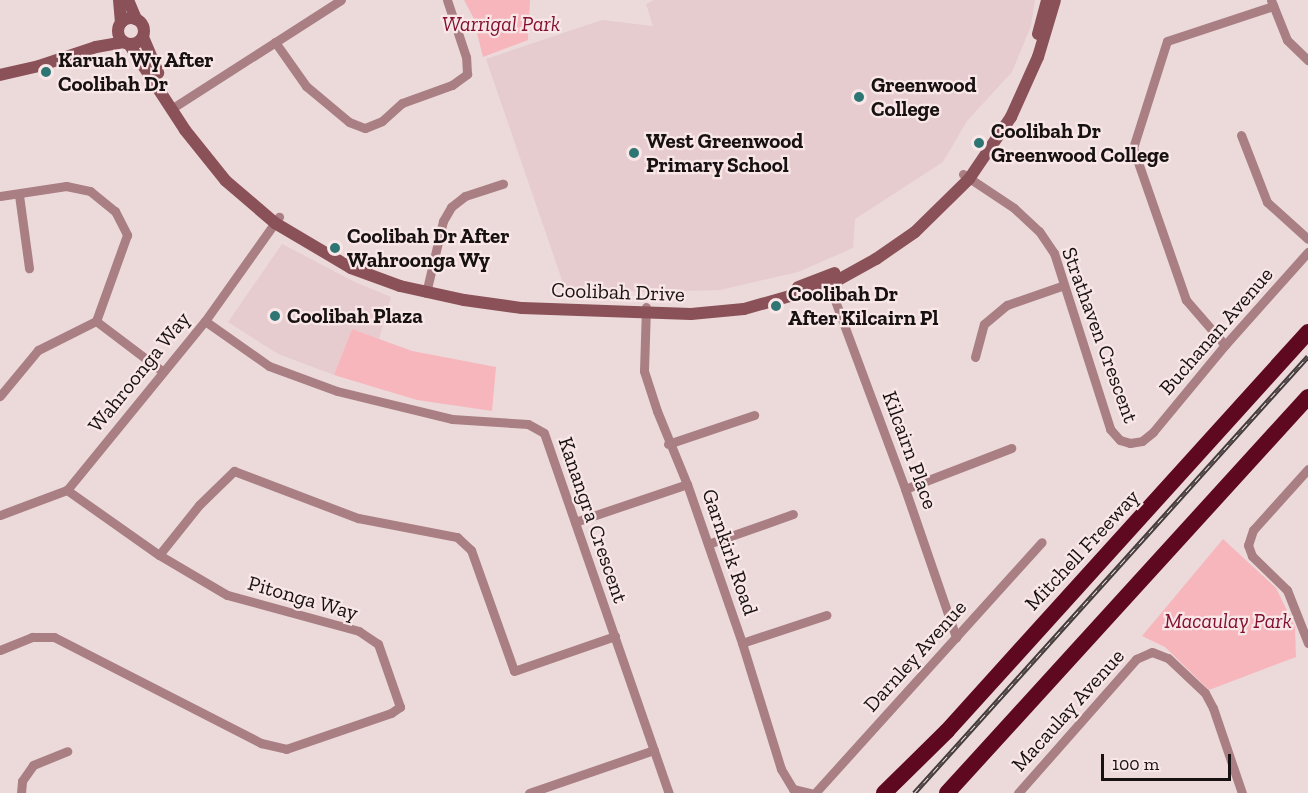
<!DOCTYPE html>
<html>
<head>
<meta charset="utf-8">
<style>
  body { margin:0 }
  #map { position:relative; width:1308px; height:793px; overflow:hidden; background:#ecdadb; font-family:"Zilla Slab",serif }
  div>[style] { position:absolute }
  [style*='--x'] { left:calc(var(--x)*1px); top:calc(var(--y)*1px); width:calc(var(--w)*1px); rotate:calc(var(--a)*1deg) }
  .built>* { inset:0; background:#e6ccce }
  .green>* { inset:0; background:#f7b6bc }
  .street>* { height:9px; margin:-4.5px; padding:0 4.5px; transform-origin:4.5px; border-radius:4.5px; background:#a97f83 }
  .secondary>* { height:12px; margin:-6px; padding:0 6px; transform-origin:6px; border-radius:6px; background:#8b5158 }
  .secondary>.ring { margin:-6px; padding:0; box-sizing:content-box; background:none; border:12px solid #8b5158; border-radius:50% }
  .highway>* { height:16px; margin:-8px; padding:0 8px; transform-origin:8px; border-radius:8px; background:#5f0921 }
  .rail>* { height:4.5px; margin-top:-2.25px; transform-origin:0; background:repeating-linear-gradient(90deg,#f9e7e8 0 7px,#443b3c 0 14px); box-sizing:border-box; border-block:2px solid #443b3c }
  .dots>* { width:16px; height:16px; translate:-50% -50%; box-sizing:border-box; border:3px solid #f9e7e8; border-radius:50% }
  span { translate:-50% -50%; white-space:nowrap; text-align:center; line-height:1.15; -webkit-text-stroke:4.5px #f9e7e8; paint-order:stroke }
  .park-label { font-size:21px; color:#831231; font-style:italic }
  .poi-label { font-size:21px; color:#171112; font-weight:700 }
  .left { translate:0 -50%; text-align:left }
  .street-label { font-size:21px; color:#171112 }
  .scale { position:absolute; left:1101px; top:754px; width:130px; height:27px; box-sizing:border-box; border:3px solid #171112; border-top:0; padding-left:8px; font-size:18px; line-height:21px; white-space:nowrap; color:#171112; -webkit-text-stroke:4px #f9e7e8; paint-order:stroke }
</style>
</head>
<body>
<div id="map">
  <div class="built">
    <i style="clip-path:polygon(654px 0,1035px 0,1031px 26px,1012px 72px,967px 121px,943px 162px,855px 219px,853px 248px,798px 272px,720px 290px,647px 292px,564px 286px,486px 59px,602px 20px,653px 26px,646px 4px)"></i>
    <i style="clip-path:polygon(282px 244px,355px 282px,391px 297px,379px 339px,352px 329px,334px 375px,278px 354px,228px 322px)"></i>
  </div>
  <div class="green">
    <i style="clip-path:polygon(464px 0,530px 0,528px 40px,483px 57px,473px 17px)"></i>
    <i style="clip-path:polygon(352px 329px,412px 351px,496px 367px,492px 411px,417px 400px,334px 375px)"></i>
    <i style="clip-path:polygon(1223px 539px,1276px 588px,1295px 627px,1296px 657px,1209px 690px,1165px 647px,1142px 636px)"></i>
  </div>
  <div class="street">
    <i style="--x:1271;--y:0;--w:43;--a:68.2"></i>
    <i style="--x:1287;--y:40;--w:29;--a:44"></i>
    <i style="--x:275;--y:42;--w:54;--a:54.8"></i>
    <i style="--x:306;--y:86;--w:56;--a:39.9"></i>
    <i style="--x:349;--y:122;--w:17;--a:21"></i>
    <i style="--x:365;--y:128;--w:18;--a:-22"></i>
    <i style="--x:382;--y:121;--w:27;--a:-42"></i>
    <i style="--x:402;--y:103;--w:53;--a:-19.8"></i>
    <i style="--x:452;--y:85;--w:19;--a:-36"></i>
    <i style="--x:467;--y:74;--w:17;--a:-93"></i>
    <i style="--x:466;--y:57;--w:60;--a:-108.4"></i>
    <i style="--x:171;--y:109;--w:202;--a:-32.7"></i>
    <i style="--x:1241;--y:135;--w:72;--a:68.8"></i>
    <i style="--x:1267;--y:202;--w:55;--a:42.1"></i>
    <i style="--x:963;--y:174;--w:61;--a:33.7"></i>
    <i style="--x:1014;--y:208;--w:34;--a:43"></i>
    <i style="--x:1039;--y:231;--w:27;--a:56"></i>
    <i style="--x:1054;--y:253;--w:185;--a:72.3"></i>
    <i style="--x:1110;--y:429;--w:15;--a:48"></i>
    <i style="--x:1120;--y:440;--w:10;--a:17"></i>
    <i style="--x:1130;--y:443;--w:12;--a:-9"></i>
    <i style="--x:1142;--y:441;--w:14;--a:-39"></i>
    <i style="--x:1153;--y:432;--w:113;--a:-50.4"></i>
    <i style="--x:1225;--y:345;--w:125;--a:-48.3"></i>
    <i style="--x:19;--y:195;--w:74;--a:82.2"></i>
    <i style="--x:0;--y:196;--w:67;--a:-8.6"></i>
    <i style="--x:66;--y:186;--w:25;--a:12"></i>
    <i style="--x:90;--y:191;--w:32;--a:39"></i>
    <i style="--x:115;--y:211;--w:27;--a:63"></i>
    <i style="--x:127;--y:235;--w:91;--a:109.8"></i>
    <i style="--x:96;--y:321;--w:65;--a:153.4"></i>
    <i style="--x:38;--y:350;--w:60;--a:129.6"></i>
    <i style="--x:827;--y:279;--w:224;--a:69.6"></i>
    <i style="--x:905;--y:489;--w:157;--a:71"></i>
    <i style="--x:426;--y:293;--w:74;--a:-76.7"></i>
    <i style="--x:443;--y:221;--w:16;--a:-60"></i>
    <i style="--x:451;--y:207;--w:18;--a:-38"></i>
    <i style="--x:465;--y:196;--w:40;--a:-18"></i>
    <i style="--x:646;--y:307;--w:64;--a:91.8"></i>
    <i style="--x:644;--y:371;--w:42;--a:72"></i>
    <i style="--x:657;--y:411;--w:79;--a:67.7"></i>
    <i style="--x:687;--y:484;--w:168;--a:70.9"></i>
    <i style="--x:742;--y:643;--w:132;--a:72.8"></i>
    <i style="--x:781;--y:769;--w:23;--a:59"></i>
    <i style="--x:793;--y:789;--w:18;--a:13"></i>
    <i style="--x:96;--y:321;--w:83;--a:37.1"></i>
    <i style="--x:205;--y:321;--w:78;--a:35.1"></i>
    <i style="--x:269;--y:366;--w:72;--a:20.2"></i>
    <i style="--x:337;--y:391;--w:118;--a:13.7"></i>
    <i style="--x:452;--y:419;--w:76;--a:3.8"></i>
    <i style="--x:528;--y:424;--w:18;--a:29"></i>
    <i style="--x:544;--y:433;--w:381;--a:70.9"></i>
    <i style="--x:1225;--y:345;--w:60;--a:-130.9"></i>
    <i style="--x:1186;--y:300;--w:161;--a:-109.2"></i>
    <i style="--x:1133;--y:148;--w:112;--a:-72.4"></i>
    <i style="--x:1167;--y:41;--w:112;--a:-18.3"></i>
    <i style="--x:975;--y:357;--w:34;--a:-75"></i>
    <i style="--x:984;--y:324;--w:30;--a:-40"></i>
    <i style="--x:1007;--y:305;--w:60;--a:-19.3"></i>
    <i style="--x:668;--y:444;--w:91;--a:-18.6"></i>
    <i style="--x:1308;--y:469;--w:82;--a:132"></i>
    <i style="--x:1253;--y:530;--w:16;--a:108"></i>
    <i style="--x:1248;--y:545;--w:12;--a:70"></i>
    <i style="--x:1252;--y:556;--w:49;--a:44.2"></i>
    <i style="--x:1287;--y:590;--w:57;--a:68.4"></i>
    <i style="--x:905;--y:489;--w:114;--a:-21.1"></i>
    <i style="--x:0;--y:515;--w:72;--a:-20.5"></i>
    <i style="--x:67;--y:490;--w:218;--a:-50.8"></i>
    <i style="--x:205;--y:321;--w:128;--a:-54.6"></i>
    <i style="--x:575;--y:522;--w:118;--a:-18.7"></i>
    <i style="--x:708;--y:544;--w:90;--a:-19.4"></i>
    <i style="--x:159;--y:555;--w:64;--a:-51.3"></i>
    <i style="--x:199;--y:505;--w:49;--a:-44.2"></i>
    <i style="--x:234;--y:471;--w:133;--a:20.8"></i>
    <i style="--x:358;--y:518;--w:101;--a:10.9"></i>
    <i style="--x:457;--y:537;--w:19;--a:43"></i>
    <i style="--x:471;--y:550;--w:128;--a:70.4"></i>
    <i style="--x:514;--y:671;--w:107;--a:-19.1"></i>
    <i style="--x:742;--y:643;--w:89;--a:-18.4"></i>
    <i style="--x:0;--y:650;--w:35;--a:-22"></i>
    <i style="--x:32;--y:637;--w:22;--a:0"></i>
    <i style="--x:54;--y:637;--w:233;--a:27.1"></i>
    <i style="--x:261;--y:743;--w:26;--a:13"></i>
    <i style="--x:286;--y:749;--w:111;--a:-18.9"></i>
    <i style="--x:391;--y:713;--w:11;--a:-34"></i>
    <i style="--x:400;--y:707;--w:67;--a:-109.2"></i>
    <i style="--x:378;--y:644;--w:23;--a:-146"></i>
    <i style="--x:359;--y:631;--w:137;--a:-164.7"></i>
    <i style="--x:227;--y:595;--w:79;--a:-149.5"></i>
    <i style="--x:159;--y:555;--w:113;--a:-144.8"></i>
    <i style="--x:21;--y:793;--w:12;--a:-85"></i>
    <i style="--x:22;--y:781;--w:19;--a:-55"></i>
    <i style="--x:33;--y:765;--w:37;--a:-22"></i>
    <i style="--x:529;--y:793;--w:132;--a:-19"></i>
    <i style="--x:815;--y:793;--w:338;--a:-47.9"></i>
    <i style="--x:1018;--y:793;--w:179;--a:-48.6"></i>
    <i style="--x:1136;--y:659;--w:17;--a:-24"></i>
    <i style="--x:1152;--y:652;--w:17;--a:21"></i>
    <i style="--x:1168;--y:658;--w:51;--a:43.4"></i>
    <i style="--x:1205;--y:693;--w:17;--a:62"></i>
    <i style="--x:1213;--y:708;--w:90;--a:71.2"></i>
  </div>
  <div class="secondary">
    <i style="--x:119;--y:0;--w:23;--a:85"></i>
    <i style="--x:128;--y:0;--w:21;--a:67"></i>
    <i class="ring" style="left:118px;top:18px;width:14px;height:14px"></i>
    <i style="--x:1038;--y:34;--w:35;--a:-75"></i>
    <i style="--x:143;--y:37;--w:39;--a:67"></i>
    <i style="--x:129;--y:44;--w:103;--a:56.9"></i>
    <i style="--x:185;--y:130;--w:65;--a:51.2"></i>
    <i style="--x:226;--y:181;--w:65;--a:40.6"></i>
    <i style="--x:275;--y:223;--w:88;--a:30.6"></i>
    <i style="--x:351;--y:268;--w:52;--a:20.2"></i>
    <i style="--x:400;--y:286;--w:66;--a:12.3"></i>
    <i style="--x:464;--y:300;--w:59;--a:7.9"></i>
    <i style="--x:522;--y:308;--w:169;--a:2"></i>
    <i style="--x:691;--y:314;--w:53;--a:-5.4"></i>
    <i style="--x:744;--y:309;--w:88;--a:-15.8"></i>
    <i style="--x:829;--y:285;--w:54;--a:-29"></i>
    <i style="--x:876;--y:259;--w:47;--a:-34.7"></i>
    <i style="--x:915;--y:232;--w:76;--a:-44.5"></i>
    <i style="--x:969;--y:179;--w:75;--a:-55.9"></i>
    <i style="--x:1011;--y:117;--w:66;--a:-65.8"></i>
    <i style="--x:1038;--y:57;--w:59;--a:-73.4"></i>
    <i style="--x:0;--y:75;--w:40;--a:-13"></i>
    <i style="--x:39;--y:66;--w:60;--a:-18.4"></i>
    <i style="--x:96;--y:47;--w:28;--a:-10"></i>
    <i style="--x:798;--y:287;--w:39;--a:-21"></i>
  </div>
  <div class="highway">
    <i style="--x:884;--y:793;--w:88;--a:-44.5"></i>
    <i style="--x:947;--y:731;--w:538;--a:-47.86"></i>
    <i style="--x:947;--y:793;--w:536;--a:-47.65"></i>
  </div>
  <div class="rail">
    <i style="--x:914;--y:793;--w:588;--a:-47.96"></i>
  </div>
  <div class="dots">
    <i style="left:46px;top:72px;background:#2d7674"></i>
    <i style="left:859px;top:97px;background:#2d7674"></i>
    <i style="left:979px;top:143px;background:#2d7674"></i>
    <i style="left:634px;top:153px;background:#2d7674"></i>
    <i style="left:335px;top:248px;background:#2d7674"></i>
    <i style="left:776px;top:306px;background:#2d7674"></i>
    <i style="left:275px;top:316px;background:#2d7674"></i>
  </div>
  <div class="park-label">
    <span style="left:501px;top:24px">Warrigal Park</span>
    <span style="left:1228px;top:621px">Macaulay Park</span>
  </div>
  <div class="poi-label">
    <span class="left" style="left:58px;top:72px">Karuah Wy After<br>Coolibah Dr</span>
    <span class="left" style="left:871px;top:97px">Greenwood<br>College</span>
    <span class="left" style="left:991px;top:143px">Coolibah Dr<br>Greenwood College</span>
    <span class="left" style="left:646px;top:153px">West Greenwood<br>Primary School</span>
    <span class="left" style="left:347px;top:248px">Coolibah Dr After<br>Wahroonga Wy</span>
    <span class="left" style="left:788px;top:306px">Coolibah Dr<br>After Kilcairn Pl</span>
    <span class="left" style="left:287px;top:316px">Coolibah Plaza</span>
  </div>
  <div class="street-label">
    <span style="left:618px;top:292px;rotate:2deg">Coolibah Drive</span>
    <span style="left:1216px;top:331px;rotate:-49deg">Buchanan Avenue</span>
    <span style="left:1100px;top:335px;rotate:70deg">Strathaven Crescent</span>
    <span style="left:139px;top:372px;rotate:-51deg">Wahroonga Way</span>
    <span style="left:910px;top:450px;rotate:70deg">Kilcairn Place</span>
    <span style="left:593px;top:520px;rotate:71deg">Kanangra Crescent</span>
    <span style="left:1082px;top:550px;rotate:-47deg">Mitchell Freeway</span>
    <span style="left:730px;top:552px;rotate:71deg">Garnkirk Road</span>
    <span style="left:303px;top:598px;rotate:16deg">Pitonga Way</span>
    <span style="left:915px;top:656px;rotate:-48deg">Darnley Avenue</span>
    <span style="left:1068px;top:710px;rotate:-48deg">Macaulay Avenue</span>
  </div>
  <div class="scale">100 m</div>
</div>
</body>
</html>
